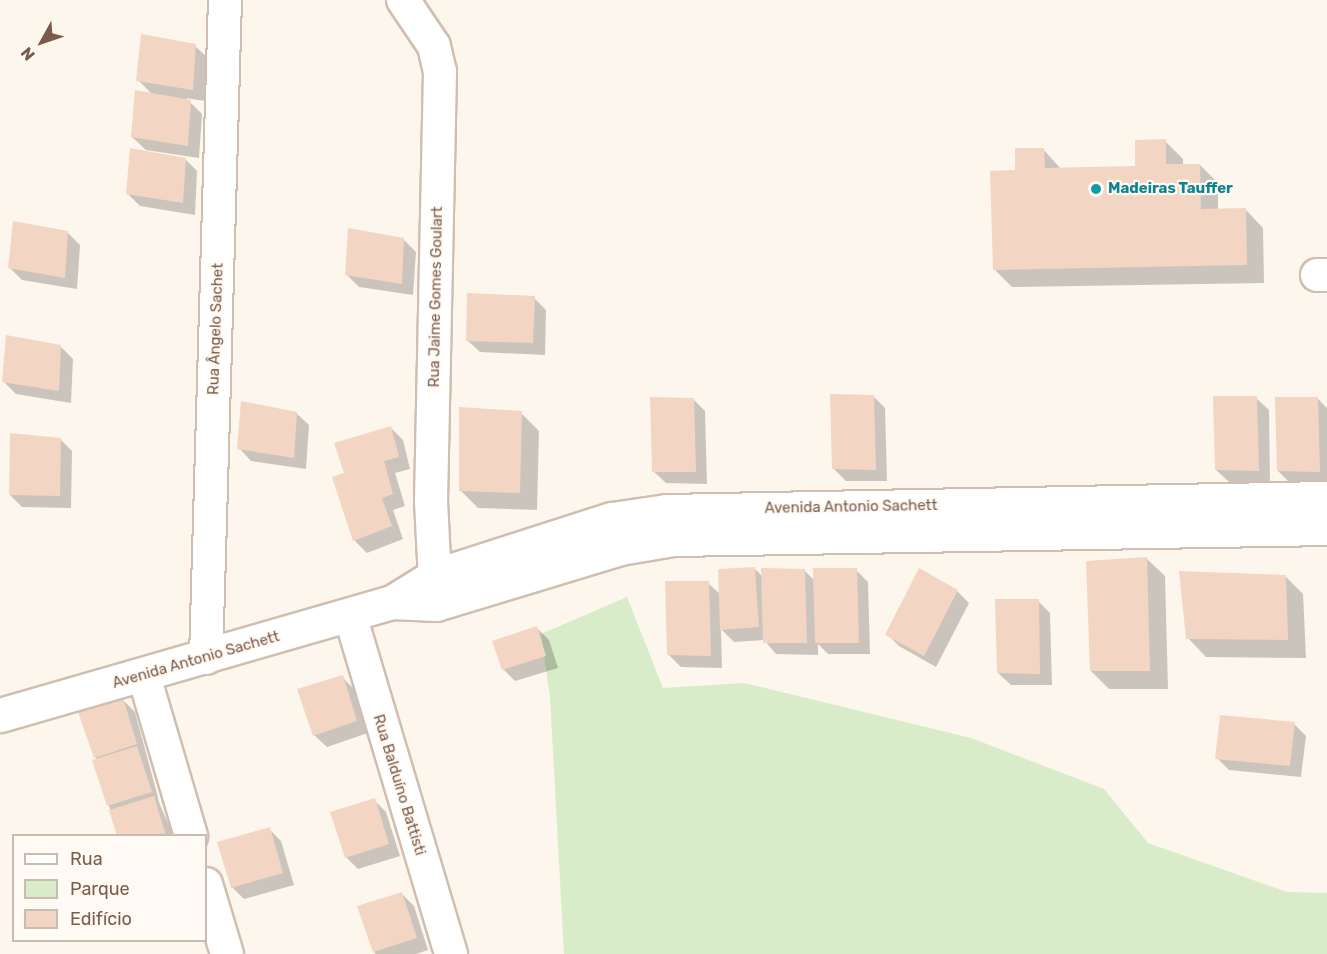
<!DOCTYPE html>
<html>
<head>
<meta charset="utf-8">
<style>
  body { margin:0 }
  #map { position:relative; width:1327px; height:954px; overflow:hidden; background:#fdf6ec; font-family:Rubik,sans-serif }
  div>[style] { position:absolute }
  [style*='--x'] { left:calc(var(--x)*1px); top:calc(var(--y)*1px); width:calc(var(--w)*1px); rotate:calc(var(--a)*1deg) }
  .green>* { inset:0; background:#d8ecc9 }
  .shadow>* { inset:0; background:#0003 }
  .building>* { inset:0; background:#f3d5c3 }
  .roads { filter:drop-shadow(2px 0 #d1beb0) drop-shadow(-2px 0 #d1beb0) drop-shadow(0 2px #d1beb0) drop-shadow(0 -2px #d1beb0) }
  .minor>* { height:32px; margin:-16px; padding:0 16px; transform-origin:16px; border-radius:16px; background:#fff }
  .tertiary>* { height:33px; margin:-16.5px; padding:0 16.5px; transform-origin:16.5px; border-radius:16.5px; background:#fff }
  .dots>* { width:16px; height:16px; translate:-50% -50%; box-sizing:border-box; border:3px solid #fffaf3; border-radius:50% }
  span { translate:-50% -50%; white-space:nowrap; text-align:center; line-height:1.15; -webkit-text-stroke:4.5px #fffaf3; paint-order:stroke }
  .culture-label { font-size:15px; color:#0d838f; font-weight:700 }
  .left { translate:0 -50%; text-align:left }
  .street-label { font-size:15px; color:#7a5c4d }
  .legend { position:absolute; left:12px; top:834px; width:195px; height:108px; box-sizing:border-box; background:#fffaf3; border:2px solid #cabbb1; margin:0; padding:8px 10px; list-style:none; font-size:18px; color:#7a5c4d }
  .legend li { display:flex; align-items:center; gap:12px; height:30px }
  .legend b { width:30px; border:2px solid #cabbb1 }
  .north { position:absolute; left:12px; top:12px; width:60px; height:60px; -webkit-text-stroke:4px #fffaf3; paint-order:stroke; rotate:230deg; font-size:16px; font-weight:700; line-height:24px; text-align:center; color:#7a5c4d }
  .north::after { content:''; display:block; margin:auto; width:21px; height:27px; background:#7a5c4d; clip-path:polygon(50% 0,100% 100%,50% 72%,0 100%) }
</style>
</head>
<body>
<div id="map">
  <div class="green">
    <i style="clip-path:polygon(627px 597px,663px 688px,744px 683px,971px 738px,1104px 789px,1148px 843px,1287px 892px,1327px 893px,1327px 954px,564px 954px,550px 697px,541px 634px)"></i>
  </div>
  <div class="shadow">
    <i style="clip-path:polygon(195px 46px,208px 58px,205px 101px,186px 98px,202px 114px,199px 158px,146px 150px,132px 137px,153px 95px,138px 80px)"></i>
    <i style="clip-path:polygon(1165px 141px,1183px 159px,1183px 165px,1200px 165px,1218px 183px,1218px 210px,1245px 209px,1263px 228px,1264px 283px,1012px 287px,994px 269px,1017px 172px,1043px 149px,1061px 169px,1137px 168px)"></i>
    <i style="clip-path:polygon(185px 159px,197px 171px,195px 215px,140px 206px,128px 194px)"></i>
    <i style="clip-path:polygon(68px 233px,80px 245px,77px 289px,22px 280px,10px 268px)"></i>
    <i style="clip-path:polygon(404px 240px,416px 252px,413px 295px,359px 287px,346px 274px)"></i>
    <i style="clip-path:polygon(534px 298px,546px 310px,545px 355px,480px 352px,467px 340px)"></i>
    <i style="clip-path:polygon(61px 347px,73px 359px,71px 403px,16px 394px,4px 382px)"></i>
    <i style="clip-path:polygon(873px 396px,885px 408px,887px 481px,846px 481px,834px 469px)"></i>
    <i style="clip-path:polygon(1256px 398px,1269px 410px,1270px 483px,1229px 482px,1216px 470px)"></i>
    <i style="clip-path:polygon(693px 399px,705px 411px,707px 484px,666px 483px,653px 471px)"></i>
    <i style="clip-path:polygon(1318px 399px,1327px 408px,1327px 483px,1290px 483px,1278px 471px)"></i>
    <i style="clip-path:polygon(296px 413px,309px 425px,306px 469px,251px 461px,239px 448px)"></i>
    <i style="clip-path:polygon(521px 413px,539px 431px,537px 510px,478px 508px,460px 490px)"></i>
    <i style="clip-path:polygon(391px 428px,403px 440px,410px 469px,395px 473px,405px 506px,393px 510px,403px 539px,367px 553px,355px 541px,334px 478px,346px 474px)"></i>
    <i style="clip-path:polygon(60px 439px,72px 451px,71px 508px,22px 507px,10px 495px)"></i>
    <i style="clip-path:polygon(1146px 558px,1165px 576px,1168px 689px,1109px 689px,1091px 671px)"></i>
    <i style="clip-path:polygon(754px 568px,763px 577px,804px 570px,815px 581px,856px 570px,868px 582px,870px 654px,828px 654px,818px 644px,818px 655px,776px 654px,764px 640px,734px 642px,721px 629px,722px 668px,681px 667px,669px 655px,708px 583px,721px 595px)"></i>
    <i style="clip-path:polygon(1285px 576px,1303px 594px,1306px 658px,1206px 657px,1188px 638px)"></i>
    <i style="clip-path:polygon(957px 591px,969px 603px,936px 667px,899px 646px,887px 634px)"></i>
    <i style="clip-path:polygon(1038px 601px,1050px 613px,1052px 685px,1011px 685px,998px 673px)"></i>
    <i style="clip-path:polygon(537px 628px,549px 640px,558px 668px,515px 681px,503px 669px)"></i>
    <i style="clip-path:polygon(342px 677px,354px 689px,368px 733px,327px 747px,314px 735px)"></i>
    <i style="clip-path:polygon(122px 699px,135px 712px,160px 805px,174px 836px,119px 836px,94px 761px,98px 760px,95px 757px)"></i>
    <i style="clip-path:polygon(1294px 724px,1306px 736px,1301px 777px,1229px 770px,1217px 758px)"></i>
    <i style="clip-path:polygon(374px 800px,386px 812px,400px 856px,358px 869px,346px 857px)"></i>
    <i style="clip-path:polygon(269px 829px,281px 841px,294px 885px,244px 899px,232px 887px)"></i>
    <i style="clip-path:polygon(402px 894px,414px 906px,428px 950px,416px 954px,376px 954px,374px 952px)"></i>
  </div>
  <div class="building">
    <i style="clip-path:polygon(141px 34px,196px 44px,193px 90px,136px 81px)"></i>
    <i style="clip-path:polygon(135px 90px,191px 100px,188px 146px,131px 137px)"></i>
    <i style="clip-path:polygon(1166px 139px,1166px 164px,1200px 164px,1201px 209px,1246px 208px,1247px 265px,993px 270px,990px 171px,1015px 170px,1015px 148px,1044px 148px,1045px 168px,1135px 166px,1135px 140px)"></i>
    <i style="clip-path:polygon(130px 148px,186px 158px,183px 203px,126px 194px)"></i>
    <i style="clip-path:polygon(13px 221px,68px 231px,65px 278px,8px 268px)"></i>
    <i style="clip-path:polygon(348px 228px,404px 238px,402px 284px,345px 275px)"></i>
    <i style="clip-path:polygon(467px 293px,535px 296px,533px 343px,466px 341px)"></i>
    <i style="clip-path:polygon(6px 335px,61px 345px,59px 391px,2px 382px)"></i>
    <i style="clip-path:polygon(830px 394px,874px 395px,876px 470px,832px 469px)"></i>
    <i style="clip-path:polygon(1213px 396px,1257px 396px,1259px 471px,1215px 470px)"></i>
    <i style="clip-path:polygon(650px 397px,694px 398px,696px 472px,652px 472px)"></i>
    <i style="clip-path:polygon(1275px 397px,1318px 397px,1320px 472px,1277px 471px)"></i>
    <i style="clip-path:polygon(241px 401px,297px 412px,294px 458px,237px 449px)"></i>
    <i style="clip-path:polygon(459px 407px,522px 411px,520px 493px,459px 491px)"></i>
    <i style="clip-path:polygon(391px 426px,399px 457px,384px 461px,393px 494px,382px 498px,392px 526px,353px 541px,332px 477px,344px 473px,334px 443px)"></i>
    <i style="clip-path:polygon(10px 433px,61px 438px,60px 496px,9px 495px)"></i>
    <i style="clip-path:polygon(1147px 557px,1150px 671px,1090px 671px,1086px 561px)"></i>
    <i style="clip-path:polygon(755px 567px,759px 627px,720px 630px,718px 569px)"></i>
    <i style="clip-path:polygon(761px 568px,805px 569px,807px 643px,763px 643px)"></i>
    <i style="clip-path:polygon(813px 568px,857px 568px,859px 643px,815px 643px)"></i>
    <i style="clip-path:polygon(919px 568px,958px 590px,924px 656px,885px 635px)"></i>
    <i style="clip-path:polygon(1179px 571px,1286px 575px,1288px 640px,1186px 639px)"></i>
    <i style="clip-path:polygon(665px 581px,709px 581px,711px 656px,667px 655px)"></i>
    <i style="clip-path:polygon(995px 599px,1039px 599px,1040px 674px,997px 673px)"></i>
    <i style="clip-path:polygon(537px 626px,546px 656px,502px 670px,492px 641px)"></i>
    <i style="clip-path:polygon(343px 675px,357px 721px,313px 736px,297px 689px)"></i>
    <i style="clip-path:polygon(123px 698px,137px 744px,94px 758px,78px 712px)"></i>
    <i style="clip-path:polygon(1220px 715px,1295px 722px,1290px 766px,1215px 759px)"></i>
    <i style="clip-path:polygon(137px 746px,152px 792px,107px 806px,92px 760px)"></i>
    <i style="clip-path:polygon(154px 796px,166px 836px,117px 836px,109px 810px)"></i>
    <i style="clip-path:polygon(375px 798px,389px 844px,345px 858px,330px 812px)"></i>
    <i style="clip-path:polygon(270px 827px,283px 873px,231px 888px,217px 842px)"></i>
    <i style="clip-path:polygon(402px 892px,417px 938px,373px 952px,357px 906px)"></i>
  </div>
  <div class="roads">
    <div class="minor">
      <i style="--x:403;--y:0;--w:55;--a:56"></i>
      <i style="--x:434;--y:46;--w:26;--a:77"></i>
      <i style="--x:440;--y:71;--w:430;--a:91.2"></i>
      <i style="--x:431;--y:501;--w:99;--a:87.1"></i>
      <i style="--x:1317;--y:275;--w:10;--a:0"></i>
      <i style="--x:350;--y:615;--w:354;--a:73.4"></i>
      <i style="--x:206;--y:658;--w:658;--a:-88.35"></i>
      <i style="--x:144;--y:676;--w:167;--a:73.6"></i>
      <i style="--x:206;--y:884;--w:73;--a:73.3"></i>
    </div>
    <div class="tertiary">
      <i style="--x:392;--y:602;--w:44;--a:2.6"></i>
      <i style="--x:436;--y:604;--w:192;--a:-16.9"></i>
      <i style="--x:620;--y:548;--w:54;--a:-9.6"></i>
      <i style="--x:673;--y:539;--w:654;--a:-0.96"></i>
      <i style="--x:0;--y:715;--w:408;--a:-16.1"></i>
      <i style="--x:392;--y:602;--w:49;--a:-31.8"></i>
      <i style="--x:434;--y:576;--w:187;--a:-17.8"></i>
      <i style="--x:612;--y:519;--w:55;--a:-8.4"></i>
      <i style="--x:666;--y:511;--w:661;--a:-1.13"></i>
    </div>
  </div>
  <div class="dots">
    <i style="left:1096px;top:189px;background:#0f9aa8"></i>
  </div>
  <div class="culture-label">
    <span class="left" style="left:1108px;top:189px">Madeiras Tauffer</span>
  </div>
  <div class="street-label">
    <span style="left:436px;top:297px;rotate:-89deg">Rua Jaime Gomes Goulart</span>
    <span style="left:216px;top:329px;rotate:-88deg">Rua Ângelo Sachet</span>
    <span style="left:851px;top:507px;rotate:-1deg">Avenida Antonio Sachett</span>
    <span style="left:196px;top:660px;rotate:-16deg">Avenida Antonio Sachett</span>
    <span style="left:399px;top:785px;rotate:73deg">Rua Balduíno Battisti</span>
  </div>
  <ul class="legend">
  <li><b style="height:8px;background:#fff"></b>Rua</li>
  <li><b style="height:16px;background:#d8ecc9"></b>Parque</li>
  <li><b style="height:16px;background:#f3d5c3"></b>Edifício</li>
  </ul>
  <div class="north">N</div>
</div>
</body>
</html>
